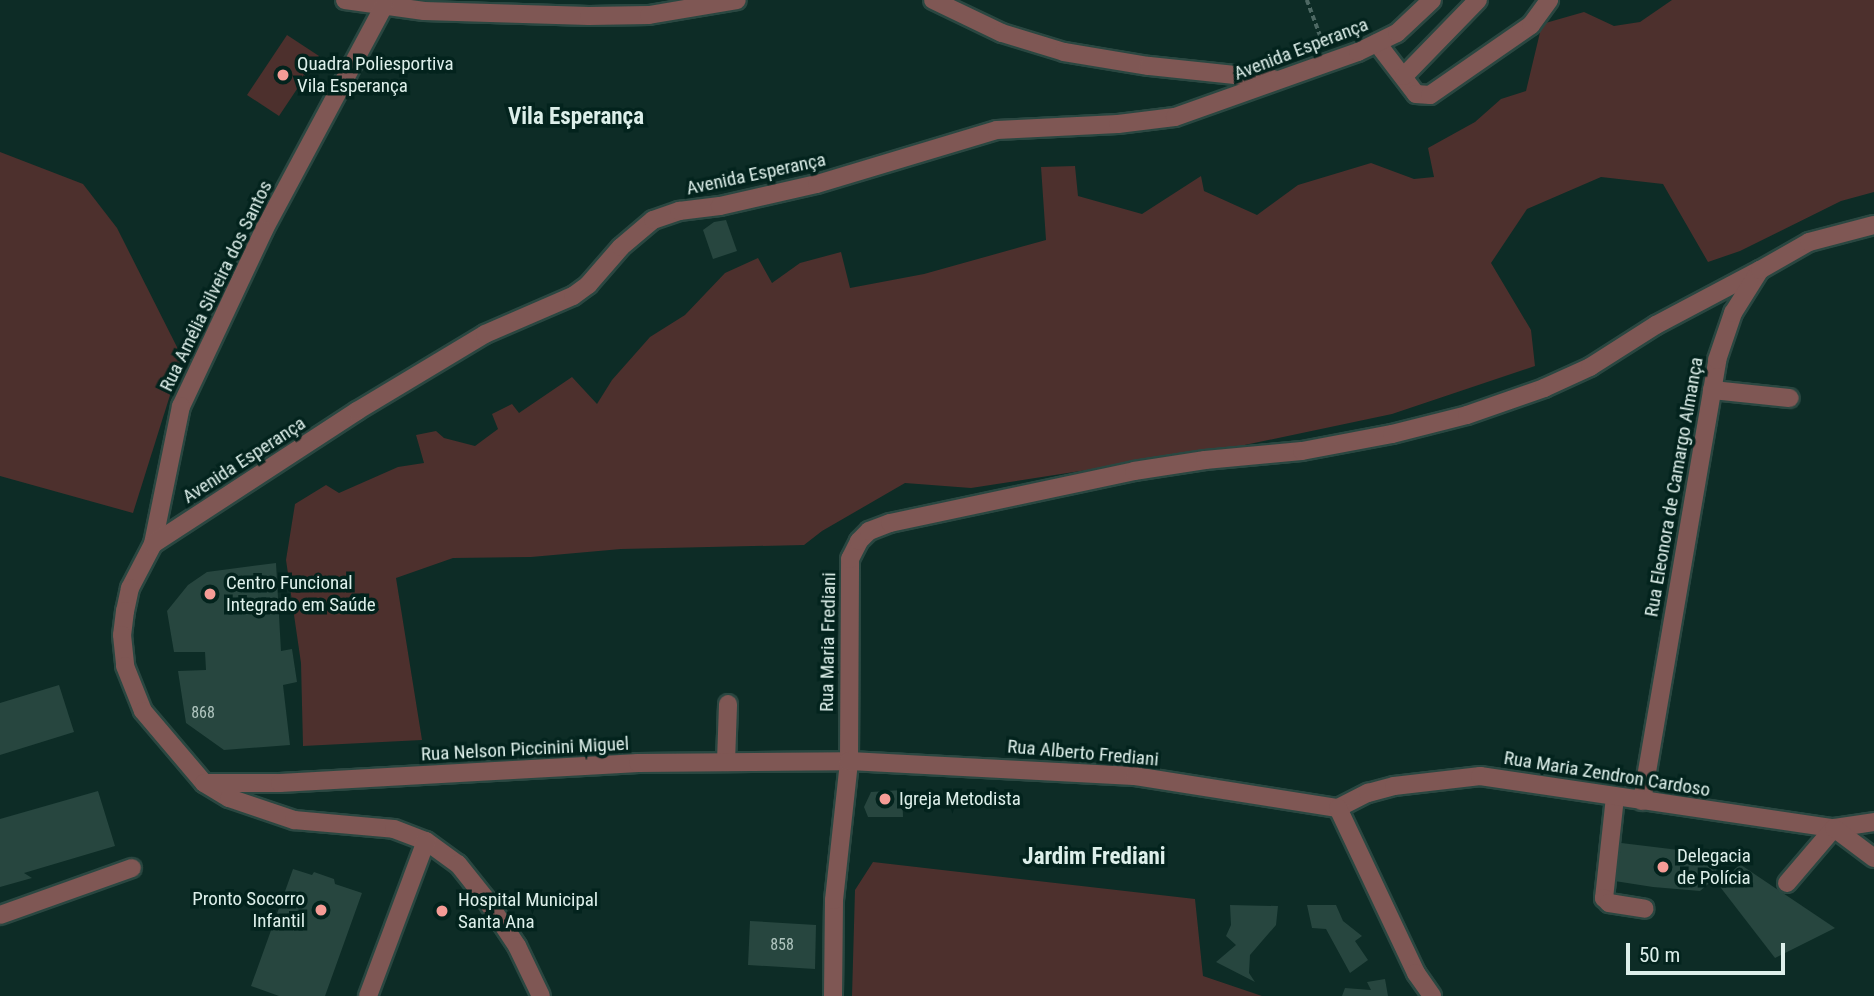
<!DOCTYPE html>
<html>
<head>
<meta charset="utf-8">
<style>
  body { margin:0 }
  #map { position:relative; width:1874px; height:996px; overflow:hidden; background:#0d2c26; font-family:"Roboto Condensed",sans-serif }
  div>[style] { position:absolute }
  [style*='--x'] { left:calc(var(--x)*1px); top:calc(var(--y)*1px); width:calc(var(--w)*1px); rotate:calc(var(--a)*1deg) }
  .green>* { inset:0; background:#4d302d }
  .building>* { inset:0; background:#27463f }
  .path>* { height:3.5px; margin-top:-1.75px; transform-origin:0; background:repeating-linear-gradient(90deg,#4d6863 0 5px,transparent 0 8.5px) }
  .roads { filter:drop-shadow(2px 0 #2a4741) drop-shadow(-2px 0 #2a4741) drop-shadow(0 2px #2a4741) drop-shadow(0 -2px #2a4741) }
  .minor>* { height:18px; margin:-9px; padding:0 9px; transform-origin:9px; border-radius:9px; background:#7f5754 }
  .dots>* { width:19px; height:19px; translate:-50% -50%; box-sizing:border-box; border:4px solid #03231d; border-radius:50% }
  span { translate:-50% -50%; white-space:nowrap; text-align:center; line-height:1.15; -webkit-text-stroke:7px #03231d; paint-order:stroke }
  .number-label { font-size:16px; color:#b0c5bf }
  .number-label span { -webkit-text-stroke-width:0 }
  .street-label { font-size:19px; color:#ddefea }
  .poi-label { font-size:19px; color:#ddefea }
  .left { translate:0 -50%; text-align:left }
  .right { translate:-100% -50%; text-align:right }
  .quarter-label { font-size:23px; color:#ddefea; font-weight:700 }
  .scale { position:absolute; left:1626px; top:943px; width:159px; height:32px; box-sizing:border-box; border:4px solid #ddefea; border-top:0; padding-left:9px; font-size:21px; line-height:24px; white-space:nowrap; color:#ddefea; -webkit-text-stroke:5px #03231d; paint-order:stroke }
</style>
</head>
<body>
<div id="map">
  <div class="green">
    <i style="clip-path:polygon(1672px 0,1874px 0,1874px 192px,1841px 201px,1740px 251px,1708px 262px,1663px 184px,1601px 177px,1527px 209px,1491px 263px,1531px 330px,1535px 366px,1392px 414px,1235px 447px,971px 488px,905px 483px,822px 531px,804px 545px,621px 549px,531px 557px,453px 558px,396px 578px,422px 740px,303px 746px,301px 663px,286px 560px,295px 504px,326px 485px,339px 493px,398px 467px,424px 463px,416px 435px,436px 431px,444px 438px,475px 446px,498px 429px,492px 414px,512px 404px,519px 413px,572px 377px,597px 404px,612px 380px,650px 337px,685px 315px,725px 273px,758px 258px,772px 283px,800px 263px,841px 252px,850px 288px,924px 274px,1046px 240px,1041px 167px,1075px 166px,1078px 196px,1142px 214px,1201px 176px,1204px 191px,1257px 215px,1298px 185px,1371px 163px,1414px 179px,1434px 177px,1428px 148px,1475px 122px,1501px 99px,1526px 91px,1542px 24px,1584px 12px,1614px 26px,1640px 22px)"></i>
    <i style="clip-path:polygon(287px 35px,319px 56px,279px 116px,247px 95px)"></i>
    <i style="clip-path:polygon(0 152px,83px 184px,117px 228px,182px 357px,133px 513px,0 476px)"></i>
    <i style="clip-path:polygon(873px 862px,1195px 899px,1203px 976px,1262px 996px,852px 996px,855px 890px)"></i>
  </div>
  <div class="building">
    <i style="clip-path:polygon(726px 220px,737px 251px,713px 259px,703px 230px,714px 222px)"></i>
    <i style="clip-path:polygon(276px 563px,281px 651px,292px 649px,297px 682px,283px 685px,290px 745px,224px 750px,186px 723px,178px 671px,206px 670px,205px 652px,174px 652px,167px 611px,188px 585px,207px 572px)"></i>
    <i style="clip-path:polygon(59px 685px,74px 732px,0 755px,0 703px)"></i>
    <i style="clip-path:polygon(902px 790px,903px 817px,868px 817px,864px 807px,871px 792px)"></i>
    <i style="clip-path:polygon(98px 791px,115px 846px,24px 873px,32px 878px,0 887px,0 819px)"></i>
    <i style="clip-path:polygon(1613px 842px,1720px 855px,1714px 879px,1700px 891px,1653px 887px,1608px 880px)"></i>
    <i style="clip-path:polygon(1741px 865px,1835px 928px,1775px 958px,1714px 879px)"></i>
    <i style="clip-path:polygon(293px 869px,312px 875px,314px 872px,334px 879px,335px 884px,362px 893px,325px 996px,279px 996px,251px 986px)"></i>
    <i style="clip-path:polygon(1230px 905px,1278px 906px,1276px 925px,1250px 955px,1249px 973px,1255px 982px,1216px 962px,1236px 945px,1226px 936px,1231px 925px)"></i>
    <i style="clip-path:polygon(1307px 905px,1336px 905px,1343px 921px,1362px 936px,1355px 941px,1368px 960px,1350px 973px,1326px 929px,1312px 928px)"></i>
    <i style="clip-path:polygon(750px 921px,816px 925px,815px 969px,748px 965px)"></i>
    <i style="clip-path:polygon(1385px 979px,1388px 996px,1342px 996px,1345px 988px,1371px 990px,1367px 982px)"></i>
  </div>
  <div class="path">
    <i style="--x:1307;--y:0;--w:49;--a:69.7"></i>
  </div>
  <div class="roads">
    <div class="minor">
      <i style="--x:345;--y:0;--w:80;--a:7.9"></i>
      <i style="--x:424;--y:11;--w:165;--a:1.7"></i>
      <i style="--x:589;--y:16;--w:60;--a:-1"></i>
      <i style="--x:649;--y:15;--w:89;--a:-9.7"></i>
      <i style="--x:933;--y:0;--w:76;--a:25.6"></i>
      <i style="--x:1002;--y:33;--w:65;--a:17"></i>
      <i style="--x:1064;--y:52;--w:86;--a:9.4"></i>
      <i style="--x:1149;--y:66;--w:125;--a:6"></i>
      <i style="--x:384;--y:6;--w:254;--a:118.2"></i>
      <i style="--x:264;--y:230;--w:195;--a:115.2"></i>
      <i style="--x:181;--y:406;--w:141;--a:101.5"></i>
      <i style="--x:153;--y:544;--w:50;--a:117.6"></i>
      <i style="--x:130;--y:588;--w:24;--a:102"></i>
      <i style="--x:125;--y:611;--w:24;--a:97"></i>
      <i style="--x:122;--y:635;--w:31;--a:84"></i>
      <i style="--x:125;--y:666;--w:48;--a:68.2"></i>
      <i style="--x:143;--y:711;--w:94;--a:49.7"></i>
      <i style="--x:204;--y:783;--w:29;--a:31"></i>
      <i style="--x:229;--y:798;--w:69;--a:18.7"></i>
      <i style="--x:294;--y:820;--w:100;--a:5.1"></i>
      <i style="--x:394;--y:829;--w:34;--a:21"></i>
      <i style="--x:426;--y:841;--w:39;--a:36"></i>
      <i style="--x:458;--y:864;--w:43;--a:51.5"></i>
      <i style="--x:485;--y:898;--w:58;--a:56.3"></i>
      <i style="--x:517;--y:946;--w:55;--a:64.4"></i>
      <i style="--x:1377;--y:43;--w:64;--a:52.6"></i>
      <i style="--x:1416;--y:94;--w:14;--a:4"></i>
      <i style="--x:1430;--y:95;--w:123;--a:-34.7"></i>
      <i style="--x:1531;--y:25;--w:31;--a:-54"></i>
      <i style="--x:1404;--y:76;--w:106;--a:-45.8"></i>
      <i style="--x:1712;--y:390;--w:78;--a:5.9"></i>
      <i style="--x:153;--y:544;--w:244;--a:-33.1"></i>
      <i style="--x:357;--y:411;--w:149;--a:-31"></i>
      <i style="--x:485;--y:334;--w:96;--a:-23.4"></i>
      <i style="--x:573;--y:296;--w:19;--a:-36"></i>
      <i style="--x:588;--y:285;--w:50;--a:-49"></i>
      <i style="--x:621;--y:247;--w:42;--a:-40.2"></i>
      <i style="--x:653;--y:220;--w:28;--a:-19"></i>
      <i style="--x:679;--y:211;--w:41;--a:-7"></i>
      <i style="--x:720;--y:206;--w:99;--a:-12.8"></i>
      <i style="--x:817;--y:184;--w:188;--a:-16.7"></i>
      <i style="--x:997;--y:130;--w:121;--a:-2.8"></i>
      <i style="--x:1118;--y:124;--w:57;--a:-7"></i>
      <i style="--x:1175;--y:117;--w:194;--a:-19.6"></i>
      <i style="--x:1358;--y:52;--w:43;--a:-26"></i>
      <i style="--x:1397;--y:33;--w:48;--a:-43.3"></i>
      <i style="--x:726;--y:762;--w:58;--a:-88"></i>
      <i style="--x:204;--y:783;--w:76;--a:0"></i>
      <i style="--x:280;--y:783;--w:359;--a:-3.2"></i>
      <i style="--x:638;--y:763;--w:211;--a:-0.5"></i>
      <i style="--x:849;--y:761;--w:202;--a:-89.7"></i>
      <i style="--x:850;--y:559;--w:20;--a:-63"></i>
      <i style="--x:859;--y:541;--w:14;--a:-45"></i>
      <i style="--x:869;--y:531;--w:22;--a:-21"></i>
      <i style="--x:890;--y:523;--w:249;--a:-12"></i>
      <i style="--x:1134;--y:471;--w:72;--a:-8.8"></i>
      <i style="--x:1205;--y:460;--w:97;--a:-5.3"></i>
      <i style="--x:1302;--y:451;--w:92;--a:-10.7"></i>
      <i style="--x:1392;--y:434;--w:77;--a:-14.2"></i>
      <i style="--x:1467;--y:415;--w:82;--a:-19.3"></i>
      <i style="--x:1544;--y:388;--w:51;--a:-24.5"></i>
      <i style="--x:1590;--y:367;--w:78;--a:-32.5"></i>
      <i style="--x:1656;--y:325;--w:118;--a:-27.9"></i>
      <i style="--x:1615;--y:797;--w:102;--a:96.2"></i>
      <i style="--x:1604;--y:898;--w:7;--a:45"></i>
      <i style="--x:1609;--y:903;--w:36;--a:9"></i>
      <i style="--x:1642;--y:801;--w:447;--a:-80.3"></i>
      <i style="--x:1717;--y:360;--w:50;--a:-71.2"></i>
      <i style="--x:1733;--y:313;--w:51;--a:-57.9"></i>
      <i style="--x:1760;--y:270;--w:56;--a:-29.7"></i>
      <i style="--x:1809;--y:242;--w:67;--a:-14.7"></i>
      <i style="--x:1338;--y:808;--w:34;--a:-27"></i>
      <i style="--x:1368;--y:793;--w:27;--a:-15"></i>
      <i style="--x:1394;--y:786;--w:87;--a:-6.6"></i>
      <i style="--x:1480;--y:776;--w:358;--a:8.4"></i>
      <i style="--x:1834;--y:828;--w:40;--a:-8.5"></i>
      <i style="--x:1787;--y:883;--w:72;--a:-49.5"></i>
      <i style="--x:1834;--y:828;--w:50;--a:36.9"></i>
      <i style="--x:0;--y:915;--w:140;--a:-19.6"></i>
      <i style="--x:368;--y:996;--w:165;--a:-69.5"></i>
      <i style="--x:833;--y:996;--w:96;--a:-89.4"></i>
      <i style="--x:834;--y:900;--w:140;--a:-83.8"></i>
      <i style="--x:849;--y:761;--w:286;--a:3"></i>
      <i style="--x:1135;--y:776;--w:206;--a:9"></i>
      <i style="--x:1338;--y:808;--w:183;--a:64.7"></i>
      <i style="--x:1416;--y:973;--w:28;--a:55"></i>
    </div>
  </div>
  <div class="dots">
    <i style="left:283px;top:75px;background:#f59c96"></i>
    <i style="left:210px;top:594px;background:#f59c96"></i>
    <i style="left:885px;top:799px;background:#f59c96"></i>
    <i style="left:1663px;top:867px;background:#f59c96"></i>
    <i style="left:321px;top:910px;background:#f59c96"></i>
    <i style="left:442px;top:911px;background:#f59c96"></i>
  </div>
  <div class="number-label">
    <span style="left:203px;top:713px">868</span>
    <span style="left:782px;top:945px">858</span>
  </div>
  <div class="street-label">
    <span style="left:1301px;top:49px;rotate:-21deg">Avenida Esperança</span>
    <span style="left:756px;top:174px;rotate:-12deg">Avenida Esperança</span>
    <span style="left:216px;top:286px;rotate:-64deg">Rua Amélia Silveira dos Santos</span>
    <span style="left:244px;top:460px;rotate:-33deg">Avenida Esperança</span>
    <span style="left:1674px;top:487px;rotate:-80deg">Rua Eleonora de Camargo Almança</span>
    <span style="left:828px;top:642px;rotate:-89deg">Rua Maria Frediani</span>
    <span style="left:525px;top:749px;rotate:-3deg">Rua Nelson Piccinini Miguel</span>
    <span style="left:1083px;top:753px;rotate:5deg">Rua Alberto Frediani</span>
    <span style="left:1607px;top:774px;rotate:9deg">Rua Maria Zendron Cardoso</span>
  </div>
  <div class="poi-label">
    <span class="left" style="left:297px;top:75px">Quadra Poliesportiva<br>Vila Esperança</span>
    <span class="left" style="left:226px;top:594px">Centro Funcional<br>Integrado em Saúde</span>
    <span class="left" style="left:899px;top:799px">Igreja Metodista</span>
    <span class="left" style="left:1677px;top:867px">Delegacia<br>de Polícia</span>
    <span class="right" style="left:305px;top:910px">Pronto Socorro<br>Infantil</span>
    <span class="left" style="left:458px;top:911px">Hospital Municipal<br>Santa Ana</span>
  </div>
  <div class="quarter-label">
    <span style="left:576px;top:117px">Vila Esperança</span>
    <span style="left:1094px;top:857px">Jardim Frediani</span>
  </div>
  <div class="scale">50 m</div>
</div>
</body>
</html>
